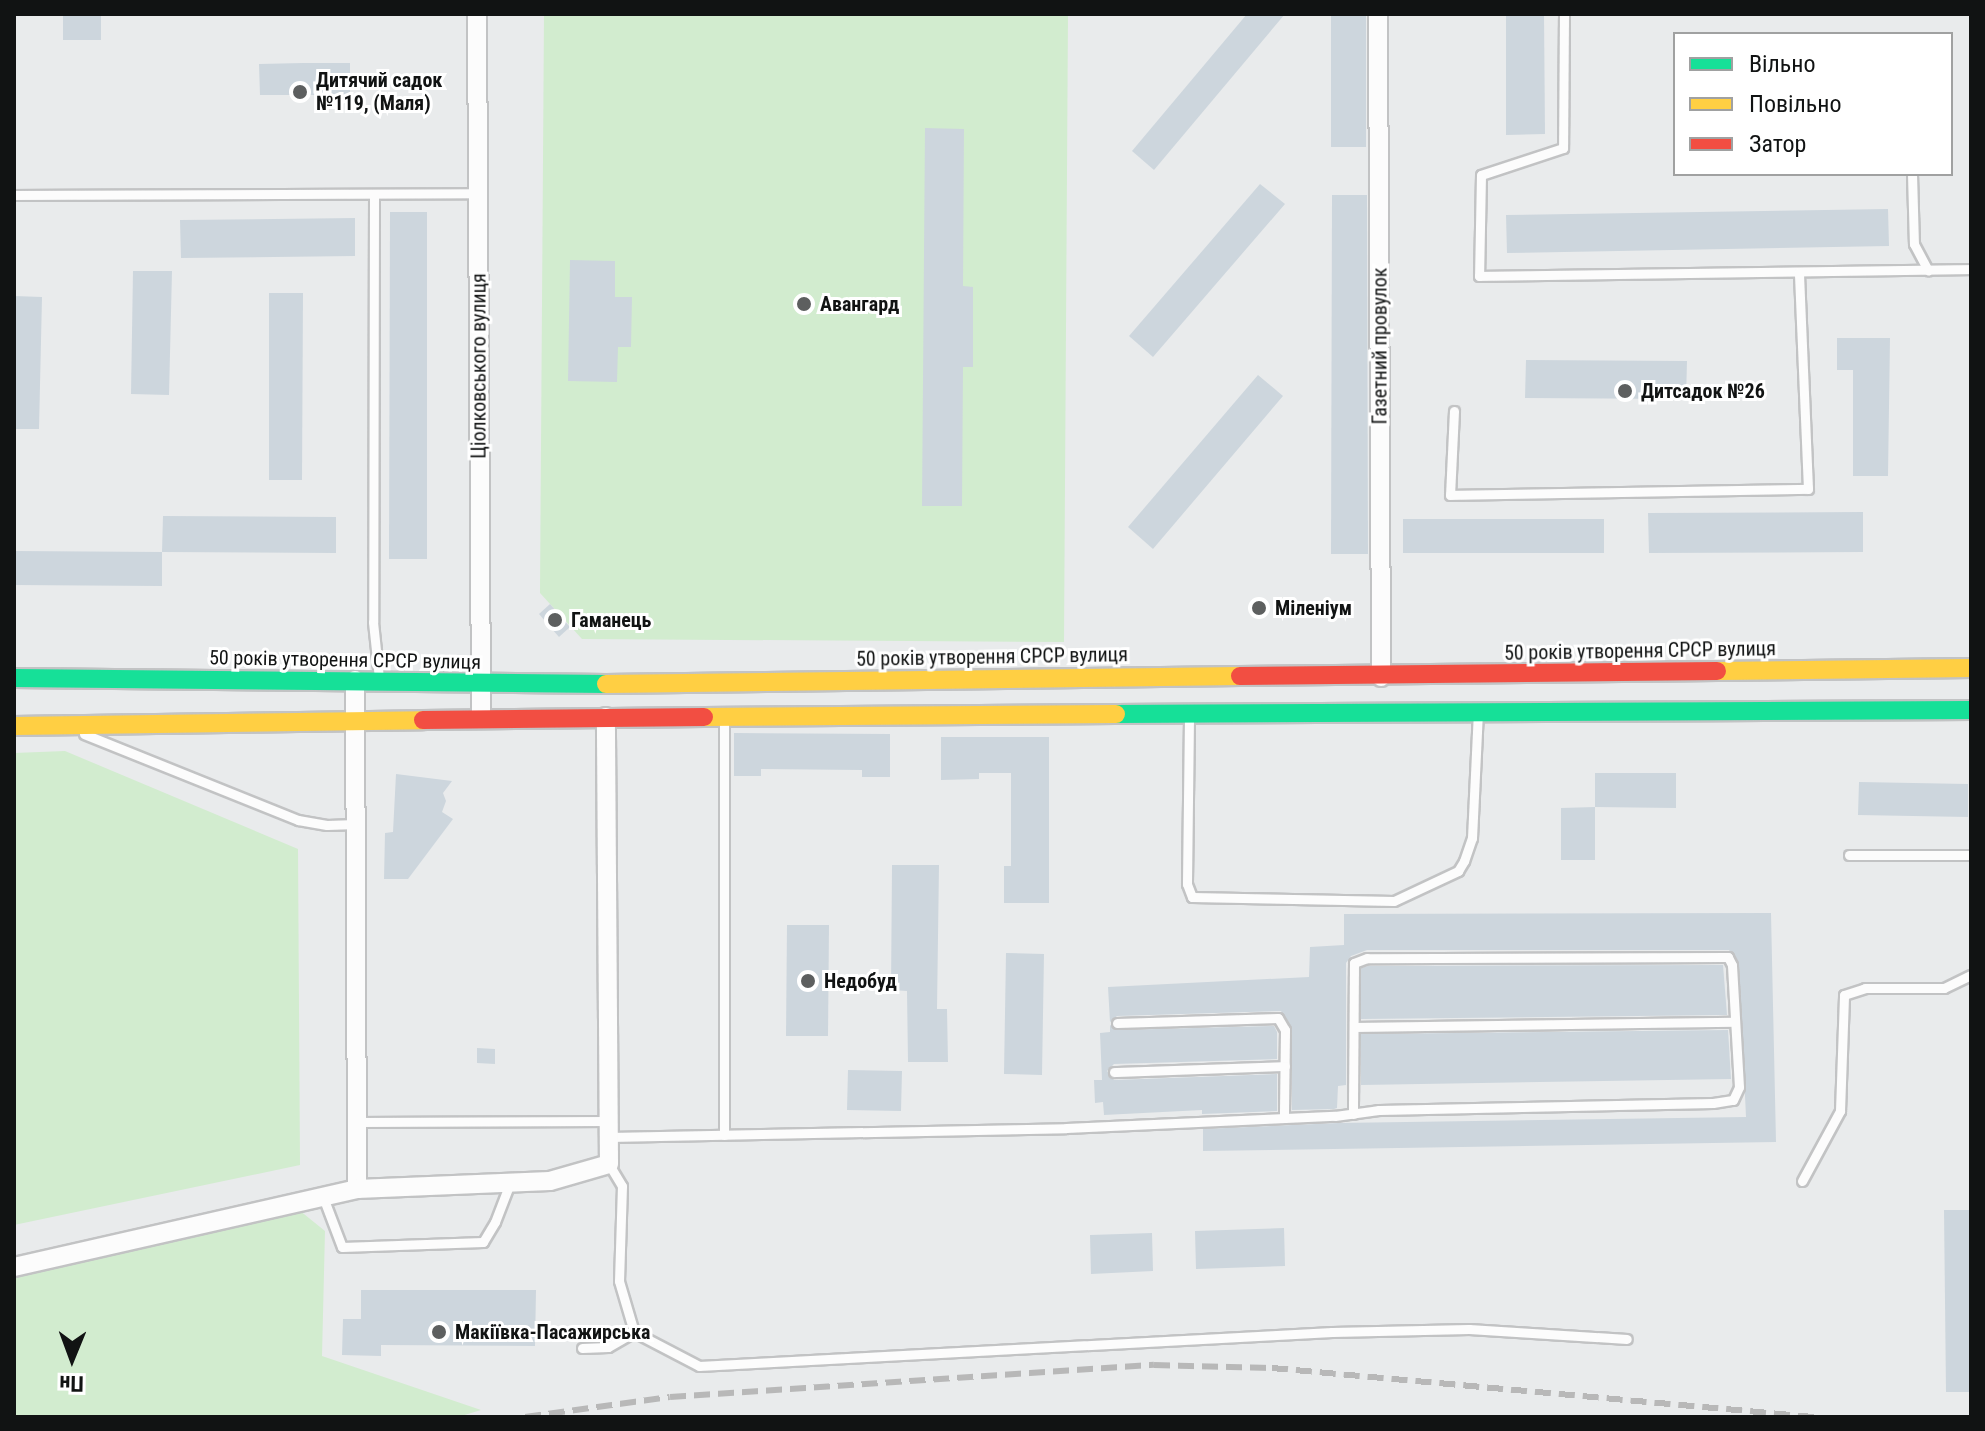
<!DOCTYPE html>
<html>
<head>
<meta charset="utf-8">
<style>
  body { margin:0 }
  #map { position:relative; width:1985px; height:1431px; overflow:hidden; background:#e9ebec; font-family:"Roboto Condensed",sans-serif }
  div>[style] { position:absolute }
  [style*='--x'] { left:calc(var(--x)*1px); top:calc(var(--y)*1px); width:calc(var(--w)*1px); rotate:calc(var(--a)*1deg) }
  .green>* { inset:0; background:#d2eccf }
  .building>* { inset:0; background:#cdd6dd }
  .roads { filter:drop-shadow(2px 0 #c2c3c4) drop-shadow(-2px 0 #c2c3c4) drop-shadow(0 2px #c2c3c4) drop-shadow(0 -2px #c2c3c4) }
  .lane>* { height:9px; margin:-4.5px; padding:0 4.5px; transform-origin:4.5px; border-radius:4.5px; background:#fcfcfc }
  .street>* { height:18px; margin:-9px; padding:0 9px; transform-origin:9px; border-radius:9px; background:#fcfcfc }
  .fast>* { height:18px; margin:-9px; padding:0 9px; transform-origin:9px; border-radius:9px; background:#16e098 }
  .slow>* { height:18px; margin:-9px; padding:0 9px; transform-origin:9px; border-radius:9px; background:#ffcf43 }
  .jam>* { height:18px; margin:-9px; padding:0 9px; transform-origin:9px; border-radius:9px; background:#f24e42 }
  .rail>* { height:6px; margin-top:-3px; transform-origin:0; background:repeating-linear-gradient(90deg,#b8b8b8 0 16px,transparent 0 24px) }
  .dots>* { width:22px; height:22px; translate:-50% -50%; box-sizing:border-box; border:4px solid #fff; border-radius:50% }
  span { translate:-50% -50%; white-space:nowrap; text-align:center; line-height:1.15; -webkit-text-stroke:6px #fff; paint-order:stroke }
  .poi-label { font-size:20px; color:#111313; font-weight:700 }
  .left { translate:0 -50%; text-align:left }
  .street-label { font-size:20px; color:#111313 }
  .frame { position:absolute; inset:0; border:16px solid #111313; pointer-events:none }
  .legend { position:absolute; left:1673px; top:32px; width:280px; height:144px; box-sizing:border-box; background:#fff; border:2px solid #a0a1a1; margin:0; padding:10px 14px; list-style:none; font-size:24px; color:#111313 }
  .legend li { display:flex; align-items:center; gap:16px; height:40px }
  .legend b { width:40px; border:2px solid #a0a1a1 }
  .north { position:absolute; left:32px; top:1319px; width:80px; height:80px; -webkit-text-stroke:6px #fff; paint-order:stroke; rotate:181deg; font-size:22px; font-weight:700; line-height:32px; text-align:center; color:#111313 }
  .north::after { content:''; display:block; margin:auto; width:28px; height:36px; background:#111313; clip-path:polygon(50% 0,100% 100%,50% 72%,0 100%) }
</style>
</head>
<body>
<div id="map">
  <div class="green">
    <i style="clip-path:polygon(544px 14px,1068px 14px,1064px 642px,582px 639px,540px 593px)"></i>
    <i style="clip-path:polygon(65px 751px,298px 849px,300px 1165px,14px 1225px,14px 753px)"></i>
    <i style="clip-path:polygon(299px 1210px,325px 1231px,322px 1356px,481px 1410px,458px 1417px,14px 1417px,14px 1276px)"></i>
  </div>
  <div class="building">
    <i style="clip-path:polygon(63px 14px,101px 14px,101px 40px,63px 40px)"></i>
    <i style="clip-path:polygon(1247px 14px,1285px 14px,1154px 170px,1132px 151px)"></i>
    <i style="clip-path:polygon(1331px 14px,1366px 14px,1366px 147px,1331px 147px)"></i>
    <i style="clip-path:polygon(1506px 14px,1544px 14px,1545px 134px,1506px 135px)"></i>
    <i style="clip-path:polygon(303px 63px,350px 63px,350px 95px,260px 95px,259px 64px)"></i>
    <i style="clip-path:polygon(925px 128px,964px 129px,963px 286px,973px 287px,973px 367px,963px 367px,962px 506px,922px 506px)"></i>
    <i style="clip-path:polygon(1260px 184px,1285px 204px,1153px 357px,1129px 336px)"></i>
    <i style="clip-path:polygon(1332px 195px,1367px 195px,1368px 554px,1331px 554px)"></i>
    <i style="clip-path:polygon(1888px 209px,1889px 246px,1507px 253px,1506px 215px)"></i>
    <i style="clip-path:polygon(390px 212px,427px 212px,427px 559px,389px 559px)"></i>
    <i style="clip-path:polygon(355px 218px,355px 256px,181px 258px,180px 220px)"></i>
    <i style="clip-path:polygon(570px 260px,615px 261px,615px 297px,632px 297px,631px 347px,618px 347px,617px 382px,568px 381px)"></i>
    <i style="clip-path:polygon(133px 271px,172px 271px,169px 395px,131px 394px)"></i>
    <i style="clip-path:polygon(269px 293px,303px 293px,302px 480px,269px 480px)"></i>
    <i style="clip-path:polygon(14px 296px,42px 297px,39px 429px,14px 429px)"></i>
    <i style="clip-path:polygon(1837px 338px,1890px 338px,1888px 476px,1853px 476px,1853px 370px,1837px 370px)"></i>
    <i style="clip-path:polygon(1526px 360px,1687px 361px,1686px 399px,1525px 398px)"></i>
    <i style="clip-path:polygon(1258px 375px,1283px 396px,1153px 549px,1128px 527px)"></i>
    <i style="clip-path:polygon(1863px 512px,1863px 552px,1649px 553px,1648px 513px)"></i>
    <i style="clip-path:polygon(163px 516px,336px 517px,336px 553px,162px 552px)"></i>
    <i style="clip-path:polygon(1403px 519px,1604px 519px,1604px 553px,1403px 553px)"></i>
    <i style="clip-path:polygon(14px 551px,162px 552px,162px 586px,14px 585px)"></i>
    <i style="clip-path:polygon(550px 604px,570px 627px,559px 637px,539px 614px)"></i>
    <i style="clip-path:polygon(734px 733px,890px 734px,890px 777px,862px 777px,862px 770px,761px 769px,761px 776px,734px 776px)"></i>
    <i style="clip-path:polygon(941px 737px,1049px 737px,1049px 903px,1004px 903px,1004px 866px,1011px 866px,1011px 773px,979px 773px,979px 779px,941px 780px)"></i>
    <i style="clip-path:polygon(1595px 773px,1676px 773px,1676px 808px,1595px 807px)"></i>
    <i style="clip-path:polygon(396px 774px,452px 781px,443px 793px,446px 801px,442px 812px,453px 819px,408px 879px,384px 879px,385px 833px,393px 832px)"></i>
    <i style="clip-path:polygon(1859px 782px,1968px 784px,1968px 817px,1858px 815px)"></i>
    <i style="clip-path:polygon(1595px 807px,1595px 860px,1561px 860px,1561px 808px)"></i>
    <i style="clip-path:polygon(892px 865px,939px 865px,937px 1009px,947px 1009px,948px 1062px,908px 1062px,907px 991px,891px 990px)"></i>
    <i style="clip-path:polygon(1771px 913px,1776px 1142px,1203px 1151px,1203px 1129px,1338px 1123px,1746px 1117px,1739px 965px,1729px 950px,1367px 950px,1351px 956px,1346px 963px,1346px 1085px,1338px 1086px,1337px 1108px,1334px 1109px,1292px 1110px,1292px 1030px,1281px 1011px,1117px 1016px,1110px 1022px,1108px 987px,1309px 977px,1310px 947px,1344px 945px,1344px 914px)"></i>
    <i style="clip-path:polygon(787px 925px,829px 925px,828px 1036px,786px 1036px)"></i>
    <i style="clip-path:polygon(1006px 953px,1044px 954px,1042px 1075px,1004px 1074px)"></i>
    <i style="clip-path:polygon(1723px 965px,1727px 1015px,1361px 1019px,1361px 968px,1368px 966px)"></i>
    <i style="clip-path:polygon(1110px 1025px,1117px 1030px,1274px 1026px,1277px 1032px,1277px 1059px,1114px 1064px,1107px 1071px,1114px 1080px,1277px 1074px,1277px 1111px,1202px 1114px,1202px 1110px,1104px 1115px,1103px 1102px,1095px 1103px,1094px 1080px,1102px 1080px,1100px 1033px,1110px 1032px)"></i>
    <i style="clip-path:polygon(1728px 1030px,1731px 1079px,1361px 1085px,1361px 1034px)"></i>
    <i style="clip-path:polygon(477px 1048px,495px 1049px,495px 1064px,477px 1063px)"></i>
    <i style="clip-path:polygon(848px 1070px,902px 1071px,901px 1111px,847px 1110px)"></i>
    <i style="clip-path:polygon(1944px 1210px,1971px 1210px,1971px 1392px,1946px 1392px)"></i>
    <i style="clip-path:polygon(1284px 1228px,1285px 1266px,1196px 1269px,1195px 1231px)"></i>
    <i style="clip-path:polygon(1152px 1233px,1153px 1271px,1091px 1274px,1090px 1235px)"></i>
    <i style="clip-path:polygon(361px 1290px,536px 1290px,535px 1346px,381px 1345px,381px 1356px,342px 1355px,343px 1319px,361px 1319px)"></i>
  </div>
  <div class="roads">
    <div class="lane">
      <i style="--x:1564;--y:14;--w:134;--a:90.4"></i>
      <i style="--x:1563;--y:148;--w:86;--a:161.8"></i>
      <i style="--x:1481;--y:175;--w:101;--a:91.1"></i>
      <i style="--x:1479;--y:276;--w:492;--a:-0.8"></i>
      <i style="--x:1912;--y:174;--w:70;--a:88.4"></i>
      <i style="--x:1914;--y:244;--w:30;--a:62"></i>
      <i style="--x:14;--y:195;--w:464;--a:-0.2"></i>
      <i style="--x:374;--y:195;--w:427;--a:90.1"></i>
      <i style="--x:373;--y:622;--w:56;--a:83.9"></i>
      <i style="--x:1454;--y:411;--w:84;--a:92.7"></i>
      <i style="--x:1450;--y:495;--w:358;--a:-1"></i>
      <i style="--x:1808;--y:489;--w:217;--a:-92.4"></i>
      <i style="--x:724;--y:718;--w:417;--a:90"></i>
      <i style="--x:1189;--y:718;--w:166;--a:90.7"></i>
      <i style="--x:1187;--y:884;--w:14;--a:69"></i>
      <i style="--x:1192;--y:897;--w:202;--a:1.1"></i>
      <i style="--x:1394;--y:901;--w:71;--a:-25.1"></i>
      <i style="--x:1458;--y:871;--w:12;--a:-59"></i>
      <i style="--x:1464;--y:861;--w:24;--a:-71"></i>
      <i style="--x:1472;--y:838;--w:125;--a:-87.3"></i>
      <i style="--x:84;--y:734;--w:231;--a:21.9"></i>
      <i style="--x:298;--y:820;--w:29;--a:10"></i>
      <i style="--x:327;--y:825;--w:29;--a:-2"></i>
      <i style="--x:1849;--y:855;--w:122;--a:0"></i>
      <i style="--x:1117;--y:1023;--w:161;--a:-1.8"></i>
      <i style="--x:1278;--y:1018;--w:14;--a:60"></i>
      <i style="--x:1285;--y:1030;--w:88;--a:90.7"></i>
      <i style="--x:1354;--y:1027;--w:381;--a:-0.8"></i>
      <i style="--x:1114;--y:1072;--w:171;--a:-2"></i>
      <i style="--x:357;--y:1122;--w:252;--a:-0.2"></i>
      <i style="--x:609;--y:1137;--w:457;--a:-1.1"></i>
      <i style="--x:1066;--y:1128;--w:269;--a:-2.6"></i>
      <i style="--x:1335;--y:1116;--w:44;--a:-7.8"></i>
      <i style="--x:1379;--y:1110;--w:334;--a:-1.2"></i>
      <i style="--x:1713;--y:1103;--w:20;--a:-9"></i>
      <i style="--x:1733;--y:1100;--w:14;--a:-65"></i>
      <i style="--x:1739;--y:1087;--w:122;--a:-93.3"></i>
      <i style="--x:1732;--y:965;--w:9;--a:-117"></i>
      <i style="--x:1728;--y:957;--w:361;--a:179.8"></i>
      <i style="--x:1367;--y:958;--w:14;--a:159"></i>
      <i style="--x:1354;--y:963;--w:151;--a:90.4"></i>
      <i style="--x:1802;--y:1181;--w:80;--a:-61.5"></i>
      <i style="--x:1840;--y:1111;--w:116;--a:-88"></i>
      <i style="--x:1844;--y:995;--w:22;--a:-18"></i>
      <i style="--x:1865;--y:988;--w:79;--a:0"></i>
      <i style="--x:1944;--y:988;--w:30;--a:-26"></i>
      <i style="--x:323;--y:1197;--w:53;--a:69.2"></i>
      <i style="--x:342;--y:1247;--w:141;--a:-2"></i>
      <i style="--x:483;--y:1242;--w:23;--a:-59"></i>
      <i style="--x:495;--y:1222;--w:42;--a:-69"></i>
      <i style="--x:634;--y:1332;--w:73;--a:27.6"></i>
      <i style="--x:699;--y:1366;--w:634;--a:-3.07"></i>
      <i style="--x:1332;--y:1332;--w:137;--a:-1.3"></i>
      <i style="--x:1469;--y:1329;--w:158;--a:3.6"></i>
      <i style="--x:582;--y:1348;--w:26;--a:-2"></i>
      <i style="--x:608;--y:1347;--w:30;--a:-30"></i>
      <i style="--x:634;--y:1332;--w:53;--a:-106.4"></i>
      <i style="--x:619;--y:1281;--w:95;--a:-88.2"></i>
      <i style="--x:622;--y:1186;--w:26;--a:-121"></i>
    </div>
    <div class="street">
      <i style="--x:477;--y:14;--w:704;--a:89.67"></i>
      <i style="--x:1378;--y:14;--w:663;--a:89.74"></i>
      <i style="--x:355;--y:680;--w:509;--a:89.77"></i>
      <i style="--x:14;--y:1267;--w:352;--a:-12.8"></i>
      <i style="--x:357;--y:1189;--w:193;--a:-2.4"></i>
      <i style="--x:550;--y:1181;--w:61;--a:-16.1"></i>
      <i style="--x:609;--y:1164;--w:447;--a:-90.4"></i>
    </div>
    <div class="fast">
      <i style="--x:14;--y:678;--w:592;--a:0.58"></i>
      <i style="--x:1116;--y:714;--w:855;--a:-0.27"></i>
    </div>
    <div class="slow">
      <i style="--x:1717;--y:671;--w:254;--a:-0.7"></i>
      <i style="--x:606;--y:684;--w:634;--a:-0.72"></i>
      <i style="--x:704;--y:717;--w:412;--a:-0.4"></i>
      <i style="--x:14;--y:726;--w:409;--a:-0.8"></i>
    </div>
    <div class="jam">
      <i style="--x:1240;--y:676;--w:477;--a:-0.6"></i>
      <i style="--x:423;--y:720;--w:281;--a:-0.6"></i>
    </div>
  </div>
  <div class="rail">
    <i style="--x:525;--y:1417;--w:146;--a:-7.9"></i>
    <i style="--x:670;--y:1397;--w:485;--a:-3.8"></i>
    <i style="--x:1154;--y:1365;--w:118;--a:1.5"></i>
    <i style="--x:1272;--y:1368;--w:544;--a:5.17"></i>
  </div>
  <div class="dots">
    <i style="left:300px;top:92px;background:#5d5f5f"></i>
    <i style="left:804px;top:304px;background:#5d5f5f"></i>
    <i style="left:1625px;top:391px;background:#5d5f5f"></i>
    <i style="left:1259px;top:608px;background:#5d5f5f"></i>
    <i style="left:555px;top:620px;background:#5d5f5f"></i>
    <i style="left:808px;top:981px;background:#5d5f5f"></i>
    <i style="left:439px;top:1332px;background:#5d5f5f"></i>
  </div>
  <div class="poi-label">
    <span class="left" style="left:316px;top:92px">Дитячий садок<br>№119, (Маля)</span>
    <span class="left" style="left:820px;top:304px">Авангард</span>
    <span class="left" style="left:1641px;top:391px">Дитсадок №26</span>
    <span class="left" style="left:1275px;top:608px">Міленіум</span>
    <span class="left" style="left:571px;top:620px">Гаманець</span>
    <span class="left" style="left:824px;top:981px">Недобуд</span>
    <span class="left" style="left:455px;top:1332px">Макіївка-Пасажирська</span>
  </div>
  <div class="street-label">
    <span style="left:1380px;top:346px;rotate:-90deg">Газетний провулок</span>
    <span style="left:479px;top:366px;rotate:-90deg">Ціолковського вулиця</span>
    <span style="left:1640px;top:651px;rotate:-1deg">50 років утворення СРСР вулиця</span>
    <span style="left:992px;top:657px;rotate:-1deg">50 років утворення СРСР вулиця</span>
    <span style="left:345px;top:660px;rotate:1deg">50 років утворення СРСР вулиця</span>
  </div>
  <div class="frame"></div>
  <ul class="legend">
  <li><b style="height:10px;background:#16e098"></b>Вільно</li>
  <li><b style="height:10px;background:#ffcf43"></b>Повільно</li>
  <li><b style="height:10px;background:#f24e42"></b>Затор</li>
  </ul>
  <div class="north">Пн</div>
</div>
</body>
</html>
